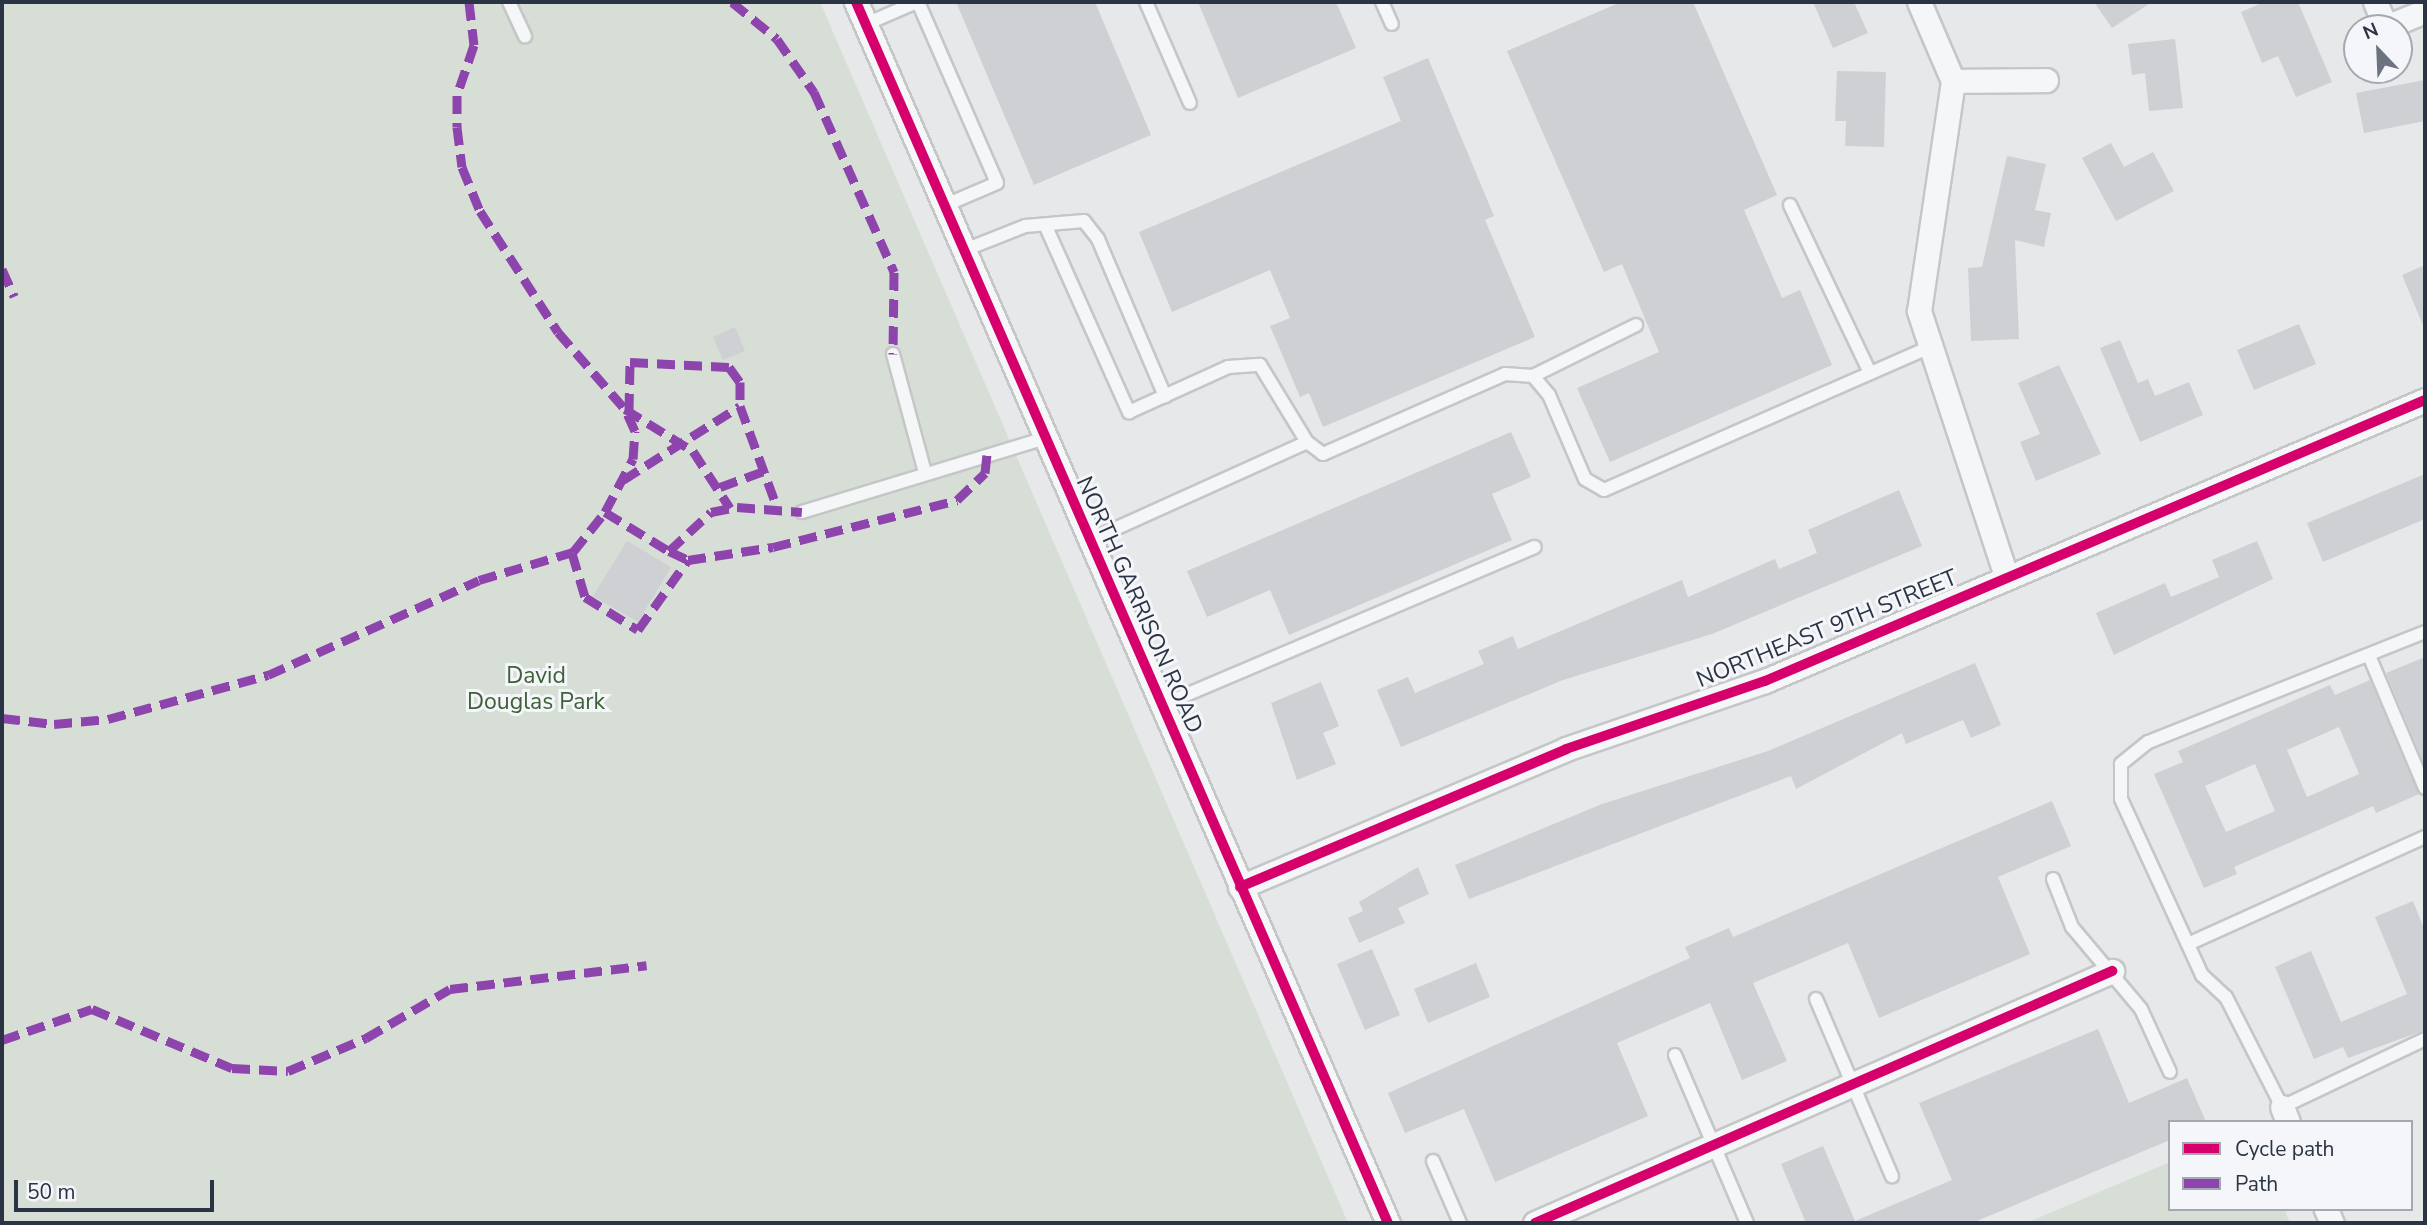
<!DOCTYPE html>
<html>
<head>
<meta charset="utf-8">
<style>
  body { margin:0 }
  #map { position:relative; width:2427px; height:1225px; overflow:hidden; background:#e6e8ea; font-family:"Nunito Sans",sans-serif }
  div>[style] { position:absolute }
  [style*='--x'] { left:calc(var(--x)*1px); top:calc(var(--y)*1px); width:calc(var(--w)*1px); rotate:calc(var(--a)*1deg) }
  .green>* { inset:0; background:#d6ded6 }
  .building>* { inset:0; background:#ced0d3 }
  .roads { filter:drop-shadow(2px 0 #c4c6c8) drop-shadow(-2px 0 #c4c6c8) drop-shadow(0 2px #c4c6c8) drop-shadow(0 -2px #c4c6c8) }
  .service>* { height:12px; margin:-6px; padding:0 6px; transform-origin:6px; border-radius:6px; background:#f5f6f7 }
  .minor>* { height:23px; margin:-11.5px; padding:0 11.5px; transform-origin:11.5px; border-radius:11.5px; background:#f5f6f7 }
  .quiet>* { height:9px; margin-top:-4.5px; transform-origin:0; background:repeating-linear-gradient(90deg,#8e44ad 0 18px,transparent 0 27px) }
  .cycleway>* { height:10px; margin:-5px; padding:0 5px; transform-origin:5px; border-radius:5px; background:#d6006c }
  span { translate:-50% -50%; white-space:nowrap; text-align:center; line-height:1.15; -webkit-text-stroke:6px #f4f6f9; paint-order:stroke }
  .street-label { font-size:23px; color:#2b3445 }
  .park-label { font-size:23px; color:#3f6138 }
  .frame { position:absolute; inset:0; border:4px solid #2b3445; pointer-events:none }
  .legend { position:absolute; left:2168px; top:1120px; width:245px; height:91px; box-sizing:border-box; background:#f4f6f9; border:2px solid #a4a8b1; margin:0; padding:9px 12px; list-style:none; font-size:21px; color:#2b3445 }
  .legend li { display:flex; align-items:center; gap:14px; height:35px }
  .legend b { width:35px; border:2px solid #a4a8b1 }
  .north { position:absolute; left:2343px; top:14px; width:70px; height:70px; box-sizing:border-box; background:#f4f6f9; border:2px solid #a4a8b1; border-radius:50%; rotate:337deg; font-size:19px; font-weight:700; line-height:28px; text-align:center; color:#2b3445 }
  .north::after { content:''; display:block; margin:auto; width:24px; height:32px; background:#6c737f; clip-path:polygon(50% 0,100% 100%,50% 72%,0 100%) }
  .scale { position:absolute; left:14px; top:1180px; width:200px; height:32px; box-sizing:border-box; border:4px solid #2b3445; border-top:0; padding-left:9px; font-size:21px; line-height:24px; white-space:nowrap; color:#2b3445; -webkit-text-stroke:5px #f4f6f9; paint-order:stroke }
</style>
</head>
<body>
<div id="map">
  <div class="green">
    <i style="clip-path:polygon(2px 2px,820px 2px,1348px 1223px,2px 1223px)"></i>
    <i style="clip-path:polygon(2170px 1162px,2170px 1209px,2284px 1209px,2290px 1223px,2026px 1223px)"></i>
  </div>
  <div class="building">
    <i style="clip-path:polygon(956px 2px,1095px 2px,1151px 135px,1034px 185px)"></i>
    <i style="clip-path:polygon(1198px 2px,1336px 2px,1356px 48px,1238px 98px)"></i>
    <i style="clip-path:polygon(1621px 2px,1693px 2px,1777px 195px,1744px 210px,1782px 298px,1800px 290px,1832px 365px,1610px 462px,1577px 388px,1659px 352px,1622px 264px,1604px 272px,1507px 51px)"></i>
    <i style="clip-path:polygon(1813px 2px,1854px 2px,1868px 33px,1833px 48px)"></i>
    <i style="clip-path:polygon(2094px 2px,2152px 2px,2112px 28px)"></i>
    <i style="clip-path:polygon(2264px 2px,2298px 2px,2332px 82px,2296px 97px,2278px 56px,2262px 63px,2241px 12px)"></i>
    <i style="clip-path:polygon(2175px 39px,2183px 108px,2149px 111px,2145px 73px,2132px 75px,2128px 44px)"></i>
    <i style="clip-path:polygon(1428px 58px,1494px 216px,1485px 220px,1535px 337px,1323px 427px,1309px 393px,1300px 397px,1270px 326px,1290px 318px,1270px 270px,1172px 312px,1139px 232px,1401px 121px,1383px 77px)"></i>
    <i style="clip-path:polygon(1837px 71px,1886px 72px,1884px 147px,1845px 146px,1846px 121px,1835px 121px)"></i>
    <i style="clip-path:polygon(2425px 80px,2425px 121px,2364px 133px,2356px 93px)"></i>
    <i style="clip-path:polygon(2111px 143px,2124px 167px,2153px 152px,2174px 191px,2116px 221px,2082px 158px)"></i>
    <i style="clip-path:polygon(2007px 156px,2046px 164px,2035px 210px,2051px 213px,2044px 247px,2015px 240px,2019px 339px,1971px 341px,1968px 268px,1982px 267px)"></i>
    <i style="clip-path:polygon(2425px 265px,2425px 330px,2402px 275px)"></i>
    <i style="clip-path:polygon(2299px 324px,2316px 364px,2254px 390px,2237px 350px)"></i>
    <i style="clip-path:polygon(735px 327px,745px 351px,723px 360px,713px 337px)"></i>
    <i style="clip-path:polygon(2120px 340px,2138px 383px,2148px 379px,2155px 396px,2189px 382px,2203px 415px,2140px 442px,2100px 348px)"></i>
    <i style="clip-path:polygon(2059px 365px,2101px 454px,2036px 481px,2020px 442px,2040px 434px,2018px 383px)"></i>
    <i style="clip-path:polygon(1511px 432px,1531px 477px,1492px 494px,1512px 540px,1289px 635px,1270px 590px,1207px 617px,1187px 571px)"></i>
    <i style="clip-path:polygon(2425px 474px,2425px 519px,2323px 562px,2307px 523px)"></i>
    <i style="clip-path:polygon(1899px 490px,1922px 546px,1712px 634px,1563px 680px,1401px 747px,1377px 690px,1408px 677px,1415px 693px,1484px 664px,1478px 651px,1513px 636px,1518px 649px,1682px 580px,1688px 597px,1775px 559px,1779px 569px,1817px 553px,1808px 530px)"></i>
    <i style="clip-path:polygon(627px 541px,671px 567px,638px 622px,593px 596px)"></i>
    <i style="clip-path:polygon(2257px 541px,2273px 579px,2114px 655px,2096px 613px,2165px 583px,2171px 597px,2219px 577px,2212px 560px)"></i>
    <i style="clip-path:polygon(2425px 657px,2425px 766px,2386px 673px)"></i>
    <i style="clip-path:polygon(1975px 663px,2001px 725px,1971px 738px,1963px 720px,1906px 744px,1902px 733px,1796px 789px,1791px 776px,1469px 899px,1455px 865px,1602px 804px,1768px 751px)"></i>
    <i style="clip-path:polygon(evenodd,2370px 680px,2419px 794px,2376px 813px,2373px 806px,2234px 867px,2237px 874px,2204px 888px,2154px 774px,2183px 762px,2178px 751px,2330px 685px,2335px 695px,2370px 680px,2339px 727px,2359px 774px,2307px 797px,2287px 750px,2339px 727px,2370px 680px,2255px 764px,2275px 811px,2226px 832px,2205px 786px,2255px 764px)"></i>
    <i style="clip-path:polygon(1321px 682px,1339px 726px,1323px 733px,1336px 764px,1297px 780px,1271px 703px)"></i>
    <i style="clip-path:polygon(2052px 801px,2071px 846px,1998px 877px,2030px 954px,1879px 1018px,1848px 943px,1753px 983px,1787px 1061px,1742px 1080px,1710px 1003px,1617px 1043px,1648px 1116px,1495px 1182px,1464px 1109px,1405px 1133px,1388px 1093px,1690px 958px,1685px 947px,1729px 928px,1733px 937px)"></i>
    <i style="clip-path:polygon(1418px 867px,1429px 894px,1398px 908px,1405px 923px,1359px 943px,1348px 918px,1363px 911px,1359px 902px)"></i>
    <i style="clip-path:polygon(2413px 901px,2425px 931px,2425px 1030px,2348px 1058px,2343px 1047px,2314px 1059px,2275px 967px,2311px 951px,2341px 1022px,2407px 994px,2375px 917px)"></i>
    <i style="clip-path:polygon(1372px 949px,1400px 1015px,1365px 1030px,1337px 964px)"></i>
    <i style="clip-path:polygon(1476px 963px,1490px 997px,1428px 1023px,1414px 989px)"></i>
    <i style="clip-path:polygon(2098px 1029px,2129px 1103px,2187px 1078px,2206px 1122px,2170px 1122px,2170px 1140px,1972px 1223px,1806px 1223px,1781px 1164px,1823px 1146px,1855px 1221px,1952px 1180px,1919px 1103px)"></i>
  </div>
  <div class="roads">
    <div class="service">
      <i style="--x:509;--y:2;--w:38;--a:65"></i>
      <i style="--x:918;--y:2;--w:197;--a:66.4"></i>
      <i style="--x:997;--y:183;--w:59;--a:156.9"></i>
      <i style="--x:1146;--y:2;--w:110;--a:66.5"></i>
      <i style="--x:1382;--y:2;--w:24;--a:66"></i>
      <i style="--x:866;--y:24;--w:56;--a:-23.3"></i>
      <i style="--x:1790;--y:205;--w:186;--a:64.5"></i>
      <i style="--x:1047;--y:229;--w:201;--a:65.9"></i>
      <i style="--x:1129;--y:412;--w:109;--a:-24.4"></i>
      <i style="--x:1228;--y:367;--w:32;--a:-4"></i>
      <i style="--x:1260;--y:365;--w:90;--a:58.6"></i>
      <i style="--x:962;--y:251;--w:68;--a:-21.6"></i>
      <i style="--x:1025;--y:226;--w:59;--a:-4.8"></i>
      <i style="--x:1084;--y:221;--w:23;--a:52"></i>
      <i style="--x:1098;--y:239;--w:171;--a:66.9"></i>
      <i style="--x:893;--y:354;--w:123;--a:74.9"></i>
      <i style="--x:1533;--y:376;--w:115;--a:-26.3"></i>
      <i style="--x:802;--y:512;--w:252;--a:-16.9"></i>
      <i style="--x:1088;--y:541;--w:240;--a:-24.3"></i>
      <i style="--x:1307;--y:442;--w:20;--a:37"></i>
      <i style="--x:1323;--y:454;--w:199;--a:-23.7"></i>
      <i style="--x:1505;--y:374;--w:28;--a:4"></i>
      <i style="--x:1533;--y:376;--w:25;--a:50"></i>
      <i style="--x:1549;--y:395;--w:91;--a:66.8"></i>
      <i style="--x:1585;--y:479;--w:22;--a:30"></i>
      <i style="--x:1604;--y:490;--w:356;--a:-23.7"></i>
      <i style="--x:2425;--y:632;--w:298;--a:158.3"></i>
      <i style="--x:2148;--y:742;--w:35;--a:141"></i>
      <i style="--x:2121;--y:764;--w:35;--a:90"></i>
      <i style="--x:2121;--y:799;--w:194;--a:65.3"></i>
      <i style="--x:2202;--y:975;--w:33;--a:43"></i>
      <i style="--x:2226;--y:997;--w:123;--a:63"></i>
      <i style="--x:2282;--y:1107;--w:158;--a:-25.4"></i>
      <i style="--x:2370;--y:658;--w:141;--a:67.1"></i>
      <i style="--x:1160;--y:706;--w:407;--a:-23"></i>
      <i style="--x:2053;--y:879;--w:52;--a:68.4"></i>
      <i style="--x:2072;--y:927;--w:107;--a:49.9"></i>
      <i style="--x:2141;--y:1009;--w:69;--a:65.3"></i>
      <i style="--x:2188;--y:944;--w:260;--a:-24.3"></i>
      <i style="--x:1816;--y:999;--w:193;--a:66.8"></i>
      <i style="--x:1675;--y:1055;--w:183;--a:66.8"></i>
      <i style="--x:1433;--y:1161;--w:68;--a:66.5"></i>
    </div>
    <div class="minor">
      <i style="--x:856;--y:2;--w:1332;--a:66.46"></i>
      <i style="--x:1919;--y:2;--w:86;--a:66.7"></i>
      <i style="--x:1953;--y:81;--w:232;--a:98.4"></i>
      <i style="--x:1919;--y:311;--w:281;--a:71.8"></i>
      <i style="--x:2375;--y:2;--w:27;--a:66"></i>
      <i style="--x:2386;--y:27;--w:42;--a:-22.3"></i>
      <i style="--x:1953;--y:81;--w:93;--a:-0.6"></i>
      <i style="--x:1240;--y:887;--w:354;--a:-22.9"></i>
      <i style="--x:1566;--y:749;--w:210;--a:-18.9"></i>
      <i style="--x:1765;--y:681;--w:717;--a:-23.06"></i>
      <i style="--x:2282;--y:1107;--w:16;--a:68"></i>
      <i style="--x:2326;--y:1209;--w:15;--a:67"></i>
      <i style="--x:1535;--y:1223;--w:630;--a:-23.59"></i>
    </div>
  </div>
  <div class="quiet">
    <i style="--x:469;--y:2;--w:43;--a:83.4"></i>
    <i style="--x:474;--y:45;--w:53;--a:108.8"></i>
    <i style="--x:457;--y:95;--w:32;--a:90"></i>
    <i style="--x:457;--y:127;--w:40;--a:82.9"></i>
    <i style="--x:462;--y:167;--w:48;--a:67.8"></i>
    <i style="--x:480;--y:211;--w:144;--a:57.2"></i>
    <i style="--x:558;--y:332;--w:102;--a:49"></i>
    <i style="--x:625;--y:409;--w:80;--a:31.7"></i>
    <i style="--x:693;--y:451;--w:68;--a:57"></i>
    <i style="--x:732;--y:2;--w:58;--a:39.4"></i>
    <i style="--x:777;--y:39;--w:65;--a:55.1"></i>
    <i style="--x:814;--y:92;--w:197;--a:66"></i>
    <i style="--x:894;--y:272;--w:82;--a:90.7"></i>
    <i style="--x:2;--y:269;--w:30;--a:66"></i>
    <i style="--x:629;--y:411;--w:49;--a:-88.8"></i>
    <i style="--x:630;--y:362;--w:99;--a:2.9"></i>
    <i style="--x:729;--y:367;--w:19;--a:54"></i>
    <i style="--x:740;--y:382;--w:24;--a:90"></i>
    <i style="--x:623;--y:480;--w:138;--a:-32.3"></i>
    <i style="--x:740;--y:406;--w:111;--a:69.9"></i>
    <i style="--x:720;--y:487;--w:47;--a:-20"></i>
    <i style="--x:605;--y:512;--w:60;--a:-62.2"></i>
    <i style="--x:633;--y:459;--w:28;--a:-86"></i>
    <i style="--x:635;--y:431;--w:24;--a:-114"></i>
    <i style="--x:669;--y:551;--w:21;--a:25"></i>
    <i style="--x:688;--y:560;--w:86;--a:-8.7"></i>
    <i style="--x:773;--y:547;--w:190;--a:-14.3"></i>
    <i style="--x:957;--y:500;--w:39;--a:-44"></i>
    <i style="--x:985;--y:473;--w:18;--a:-84"></i>
    <i style="--x:572;--y:553;--w:46;--a:73.5"></i>
    <i style="--x:585;--y:597;--w:62;--a:31.9"></i>
    <i style="--x:638;--y:630;--w:86;--a:-54.5"></i>
    <i style="--x:2;--y:718;--w:52;--a:6.6"></i>
    <i style="--x:54;--y:724;--w:54;--a:-5.3"></i>
    <i style="--x:108;--y:719;--w:166;--a:-15.4"></i>
    <i style="--x:268;--y:675;--w:231;--a:-24.2"></i>
    <i style="--x:479;--y:580;--w:98;--a:-16.6"></i>
    <i style="--x:573;--y:552;--w:51;--a:-51.3"></i>
    <i style="--x:605;--y:512;--w:75;--a:31.4"></i>
    <i style="--x:669;--y:551;--w:57;--a:-42.9"></i>
    <i style="--x:711;--y:512;--w:26;--a:-11"></i>
    <i style="--x:737;--y:507;--w:65;--a:4.4"></i>
    <i style="--x:2;--y:1040;--w:95;--a:-19"></i>
    <i style="--x:92;--y:1009;--w:152;--a:22.9"></i>
    <i style="--x:232;--y:1068;--w:56;--a:3.1"></i>
    <i style="--x:288;--y:1071;--w:85;--a:-22.9"></i>
    <i style="--x:366;--y:1038;--w:97;--a:-30.3"></i>
    <i style="--x:450;--y:989;--w:198;--a:-6.9"></i>
  </div>
  <div class="cycleway">
    <i style="--x:856;--y:2;--w:1332;--a:66.46"></i>
    <i style="--x:1240;--y:887;--w:354;--a:-22.9"></i>
    <i style="--x:1566;--y:749;--w:210;--a:-18.9"></i>
    <i style="--x:1765;--y:681;--w:717;--a:-23.06"></i>
    <i style="--x:1535;--y:1223;--w:630;--a:-23.59"></i>
  </div>
  <div class="street-label">
    <span style="left:1139px;top:605px;rotate:66deg">NORTH GARRISON ROAD</span>
    <span style="left:1827px;top:629px;rotate:-22deg">NORTHEAST 9TH STREET</span>
  </div>
  <div class="park-label">
    <span style="left:536px;top:689px">David<br>Douglas Park</span>
  </div>
  <div class="frame"></div>
  <ul class="legend">
  <li><b style="height:9px;background:#d6006c"></b>Cycle path</li>
  <li><b style="height:9px;background:#8e44ad"></b>Path</li>
  </ul>
  <div class="north">N</div>
  <div class="scale">50 m</div>
</div>
</body>
</html>
